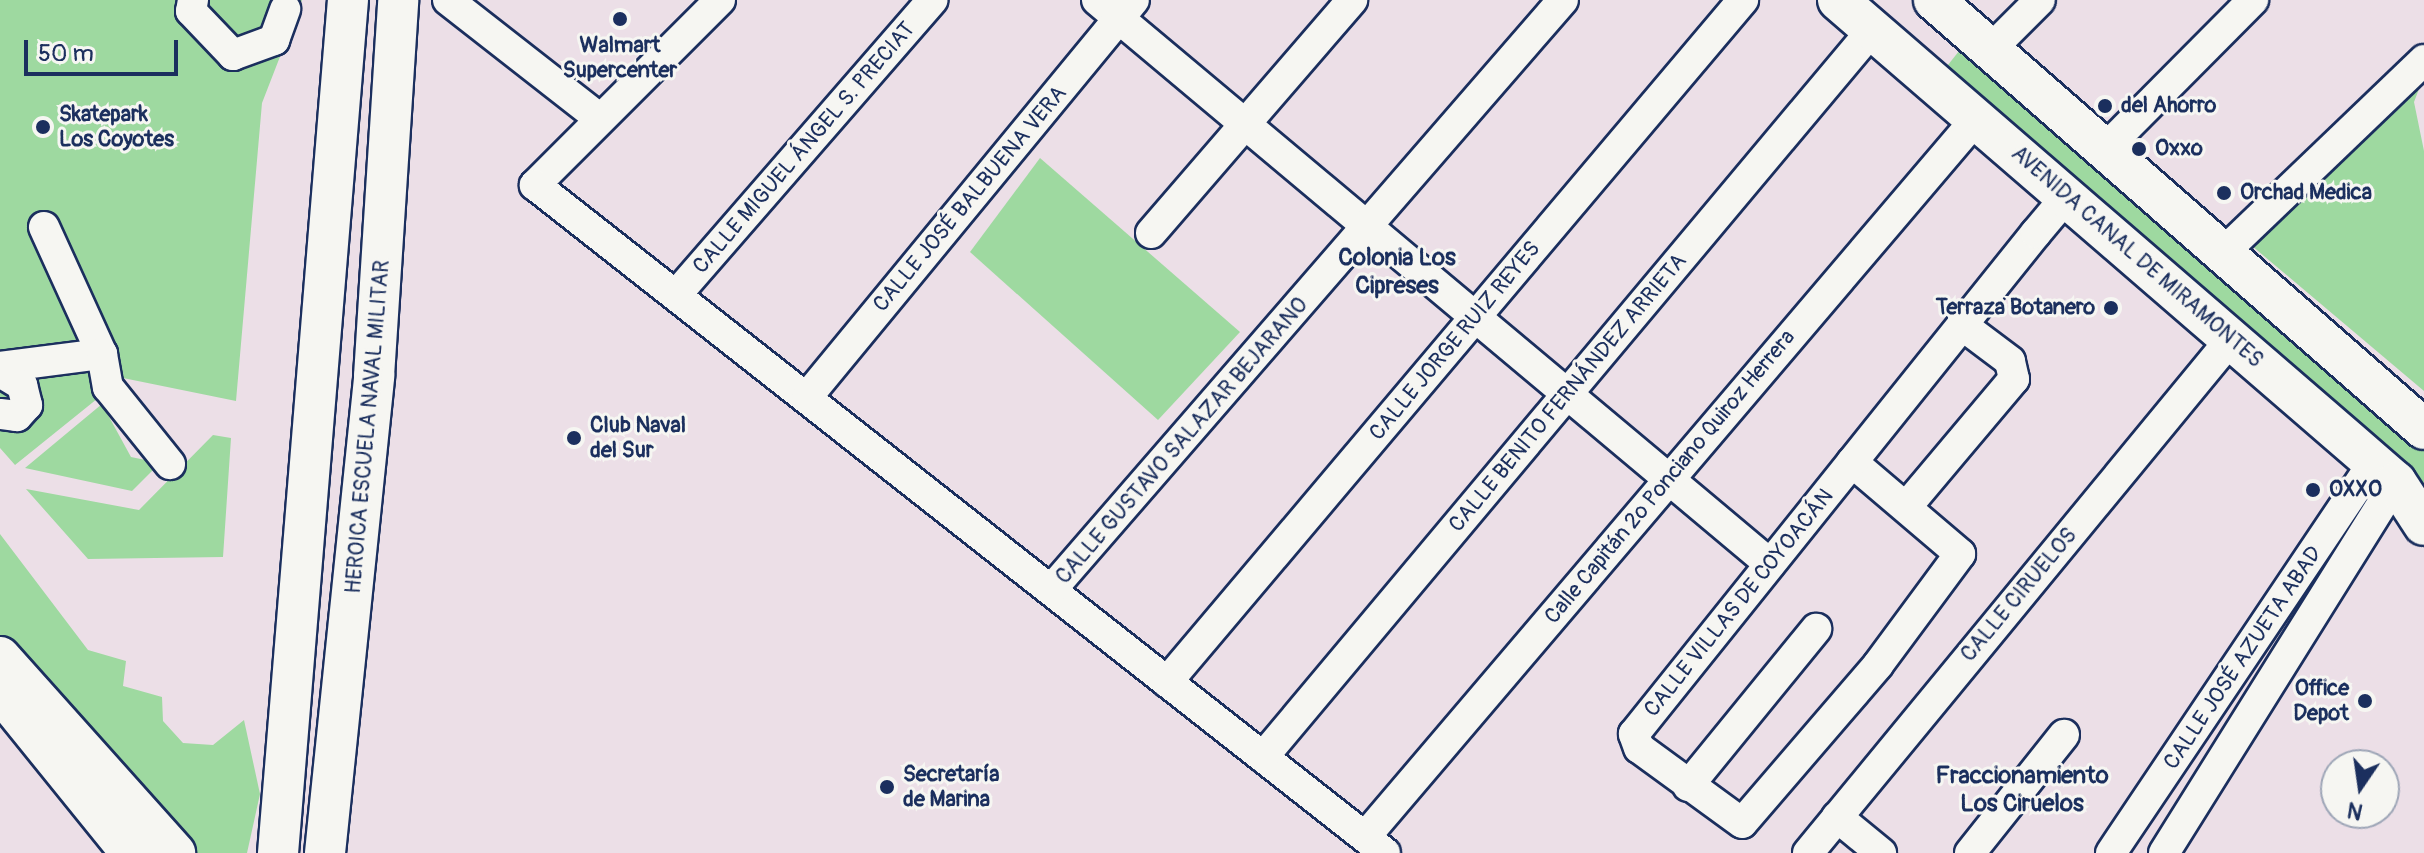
<!DOCTYPE html>
<html>
<head>
<meta charset="utf-8">
<style>
  body { margin:0 }
  #map { position:relative; width:2424px; height:853px; overflow:hidden; background:#ecdfe7; font-family:Pangolin,sans-serif }
  div>[style] { position:absolute }
  [style*='--x'] { left:calc(var(--x)*1px); top:calc(var(--y)*1px); width:calc(var(--w)*1px); rotate:calc(var(--a)*1deg) }
  .green>* { inset:0; background:#9ed9a0 }
  .roads { filter:drop-shadow(2px 0 #1b2f5e) drop-shadow(-2px 0 #1b2f5e) drop-shadow(0 2px #1b2f5e) drop-shadow(0 -2px #1b2f5e) }
  .minor>* { height:30px; margin:-15px; padding:0 15px; transform-origin:15px; border-radius:15px; background:#f6f6f2 }
  .major>* { height:40px; margin:-20px; padding:0 20px; transform-origin:20px; border-radius:20px; background:#f6f6f2 }
  .dots>* { width:22px; height:22px; translate:-50% -50%; box-sizing:border-box; border:4px solid #f6f6f2; border-radius:50% }
  span { translate:-50% -50%; white-space:nowrap; text-align:center; line-height:1.15; -webkit-text-stroke:6px #f6f6f2; paint-order:stroke }
  .poi-label { font-size:22px; color:#1b2f5e; font-weight:700 }
  .left { translate:0 -50%; text-align:left }
  .right { translate:-100% -50%; text-align:right }
  .street-label { font-size:22px; color:#1b2f5e }
  .neighbourhood-label { font-size:24px; color:#1b2f5e; font-weight:700 }
  .north { position:absolute; left:2320px; top:749px; width:80px; height:80px; box-sizing:border-box; background:#f6f6f2; border:2px solid #9ea6b7; border-radius:50%; rotate:193deg; font-size:22px; font-weight:700; line-height:32px; text-align:center; color:#1b2f5e }
  .north::after { content:''; display:block; margin:auto; width:28px; height:36px; background:#1b2f5e; clip-path:polygon(50% 0,100% 100%,50% 72%,0 100%) }
  .scale { position:absolute; left:24px; top:40px; width:154px; height:36px; box-sizing:border-box; border:4px solid #1b2f5e; border-top:0; padding-left:10px; font-size:24px; line-height:28px; white-space:nowrap; color:#1b2f5e; -webkit-text-stroke:6px #f6f6f2; paint-order:stroke }
</style>
</head>
<body>
<div id="map">
  <div class="green">
    <i style="clip-path:polygon(0 0,302px 0,262px 103px,236px 401px,123px 378px,15px 465px,0 448px)"></i>
    <i style="clip-path:polygon(1963px 46px,2407px 425px,2424px 450px,2424px 494px,1944px 70px)"></i>
    <i style="clip-path:polygon(2424px 76px,2414px 102px,2424px 151px,2424px 391px,2245px 240px)"></i>
    <i style="clip-path:polygon(1040px 158px,1240px 332px,1158px 420px,970px 252px)"></i>
    <i style="clip-path:polygon(102px 404px,131px 457px,160px 463px,132px 491px,25px 468px)"></i>
    <i style="clip-path:polygon(213px 435px,231px 438px,223px 557px,88px 559px,26px 489px,139px 510px)"></i>
    <i style="clip-path:polygon(0 534px,88px 650px,126px 661px,123px 686px,162px 697px,163px 721px,183px 743px,213px 745px,244px 720px,260px 794px,247px 853px,188px 853px,0 638px)"></i>
  </div>
  <div class="roads">
    <div class="minor">
      <i style="--x:193;--y:0;--w:11;--a:100"></i>
      <i style="--x:191;--y:11;--w:61;--a:46.3"></i>
      <i style="--x:233;--y:55;--w:44;--a:-20.1"></i>
      <i style="--x:274;--y:40;--w:33;--a:-70"></i>
      <i style="--x:448;--y:0;--w:192;--a:38"></i>
      <i style="--x:720;--y:0;--w:262;--a:135"></i>
      <i style="--x:535;--y:185;--w:1081;--a:38.16"></i>
      <i style="--x:1097;--y:0;--w:878;--a:39.96"></i>
      <i style="--x:1991;--y:49;--w:69;--a:-45"></i>
      <i style="--x:2106;--y:148;--w:209;--a:-45.2"></i>
      <i style="--x:44;--y:227;--w:140;--a:65.5"></i>
      <i style="--x:1151;--y:233;--w:308;--a:-49.2"></i>
      <i style="--x:2225;--y:251;--w:276;--a:-43.8"></i>
      <i style="--x:676;--y:295;--w:391;--a:-49"></i>
      <i style="--x:0;--y:367;--w:103;--a:-7.3"></i>
      <i style="--x:102;--y:354;--w:34;--a:80"></i>
      <i style="--x:108;--y:387;--w:99;--a:51.2"></i>
      <i style="--x:0;--y:372;--w:26;--a:31"></i>
      <i style="--x:22;--y:385;--w:21;--a:76"></i>
      <i style="--x:27;--y:405;--w:15;--a:132"></i>
      <i style="--x:17;--y:416;--w:17;--a:-173"></i>
      <i style="--x:807;--y:397;--w:514;--a:-50.52"></i>
      <i style="--x:1852;--y:462;--w:142;--a:40.4"></i>
      <i style="--x:1960;--y:554;--w:138;--a:126.5"></i>
      <i style="--x:1878;--y:665;--w:208;--a:130.7"></i>
      <i style="--x:1742;--y:823;--w:127;--a:-143.9"></i>
      <i style="--x:1639;--y:748;--w:15;--a:-110"></i>
      <i style="--x:1634;--y:734;--w:642;--a:-51.26"></i>
      <i style="--x:2036;--y:233;--w:48;--a:-50"></i>
      <i style="--x:1907;--y:506;--w:166;--a:-49.9"></i>
      <i style="--x:2014;--y:379;--w:18;--a:-103"></i>
      <i style="--x:2010;--y:361;--w:60;--a:-143.1"></i>
      <i style="--x:1051;--y:590;--w:781;--a:-49.05"></i>
      <i style="--x:1167;--y:682;--w:893;--a:-49.82"></i>
      <i style="--x:1263;--y:757;--w:950;--a:-50.04"></i>
      <i style="--x:1688;--y:786;--w:203;--a:-50.8"></i>
      <i style="--x:1837;--y:817;--w:57;--a:39.3"></i>
      <i style="--x:1365;--y:837;--w:943;--a:-49.6"></i>
      <i style="--x:1808;--y:853;--w:667;--a:-50.54"></i>
      <i style="--x:1970;--y:853;--w:151;--a:-51.5"></i>
      <i style="--x:2111;--y:853;--w:471;--a:-56.1"></i>
      <i style="--x:2164;--y:853;--w:438;--a:-58"></i>
    </div>
    <div class="major">
      <i style="--x:1838;--y:0;--w:737;--a:40.82"></i>
      <i style="--x:2396;--y:482;--w:51;--a:56.9"></i>
      <i style="--x:1934;--y:0;--w:651;--a:41.2"></i>
      <i style="--x:0;--y:657;--w:263;--a:48.2"></i>
      <i style="--x:8;--y:701;--w:196;--a:51"></i>
      <i style="--x:278;--y:853;--w:856;--a:-85.31"></i>
      <i style="--x:325;--y:853;--w:480;--a:-84.1"></i>
      <i style="--x:374;--y:376;--w:377;--a:-86.3"></i>
    </div>
  </div>
  <div class="dots">
    <i style="left:620px;top:19px;background:#1b2f5e"></i>
    <i style="left:2105px;top:106px;background:#1b2f5e"></i>
    <i style="left:43px;top:127px;background:#1b2f5e"></i>
    <i style="left:2139px;top:149px;background:#1b2f5e"></i>
    <i style="left:2224px;top:193px;background:#1b2f5e"></i>
    <i style="left:2111px;top:308px;background:#1b2f5e"></i>
    <i style="left:574px;top:438px;background:#1b2f5e"></i>
    <i style="left:2313px;top:490px;background:#1b2f5e"></i>
    <i style="left:2365px;top:701px;background:#1b2f5e"></i>
    <i style="left:887px;top:787px;background:#1b2f5e"></i>
  </div>
  <div class="poi-label">
    <span style="left:620px;top:58px">Walmart<br>Supercenter</span>
    <span class="left" style="left:2121px;top:106px">del Ahorro</span>
    <span class="left" style="left:59px;top:127px">Skatepark<br>Los Coyotes</span>
    <span class="left" style="left:2155px;top:149px">Oxxo</span>
    <span class="left" style="left:2240px;top:193px">Orchad Medica</span>
    <span class="right" style="left:2095px;top:308px">Terraza Botanero</span>
    <span class="left" style="left:590px;top:438px">Club Naval<br>del Sur</span>
    <span class="left" style="left:2329px;top:490px">OXXO</span>
    <span class="right" style="left:2349px;top:701px">Office<br>Depot</span>
    <span class="left" style="left:903px;top:787px">Secretaría<br>de Marina</span>
  </div>
  <div class="street-label">
    <span style="left:804px;top:148px;rotate:-49deg">CALLE MIGUEL ÁNGEL S. PRECIAT</span>
    <span style="left:970px;top:199px;rotate:-50deg">CALLE JOSÉ BALBUENA VERA</span>
    <span style="left:2137px;top:257px;rotate:41deg">AVENIDA CANAL DE MIRAMONTES</span>
    <span style="left:1455px;top:341px;rotate:-50deg">CALLE JORGE RUIZ REYES</span>
    <span style="left:1568px;top:393px;rotate:-50deg">CALLE BENITO FERNÁNDEZ ARRIETA</span>
    <span style="left:368px;top:427px;rotate:-85deg">HEROICA ESCUELA NAVAL MILITAR</span>
    <span style="left:1182px;top:441px;rotate:-49deg">CALLE GUSTAVO SALAZAR BEJARANO</span>
    <span style="left:1670px;top:477px;rotate:-50deg">Calle Capitán 2º Ponciano Quiroz Herrera</span>
    <span style="left:2019px;top:595px;rotate:-50deg">CALLE CIRUELOS</span>
    <span style="left:1739px;top:603px;rotate:-51deg">CALLE VILLAS DE COYOACÁN</span>
    <span style="left:2243px;top:658px;rotate:-56deg">CALLE JOSÉ AZUETA ABAD</span>
  </div>
  <div class="neighbourhood-label">
    <span style="left:1397px;top:272px">Colonia Los<br>Cipreses</span>
    <span style="left:2022px;top:790px">Fraccionamiento<br>Los Ciruelos</span>
  </div>
  <div class="north">N</div>
  <div class="scale">50 m</div>
</div>
</body>
</html>
